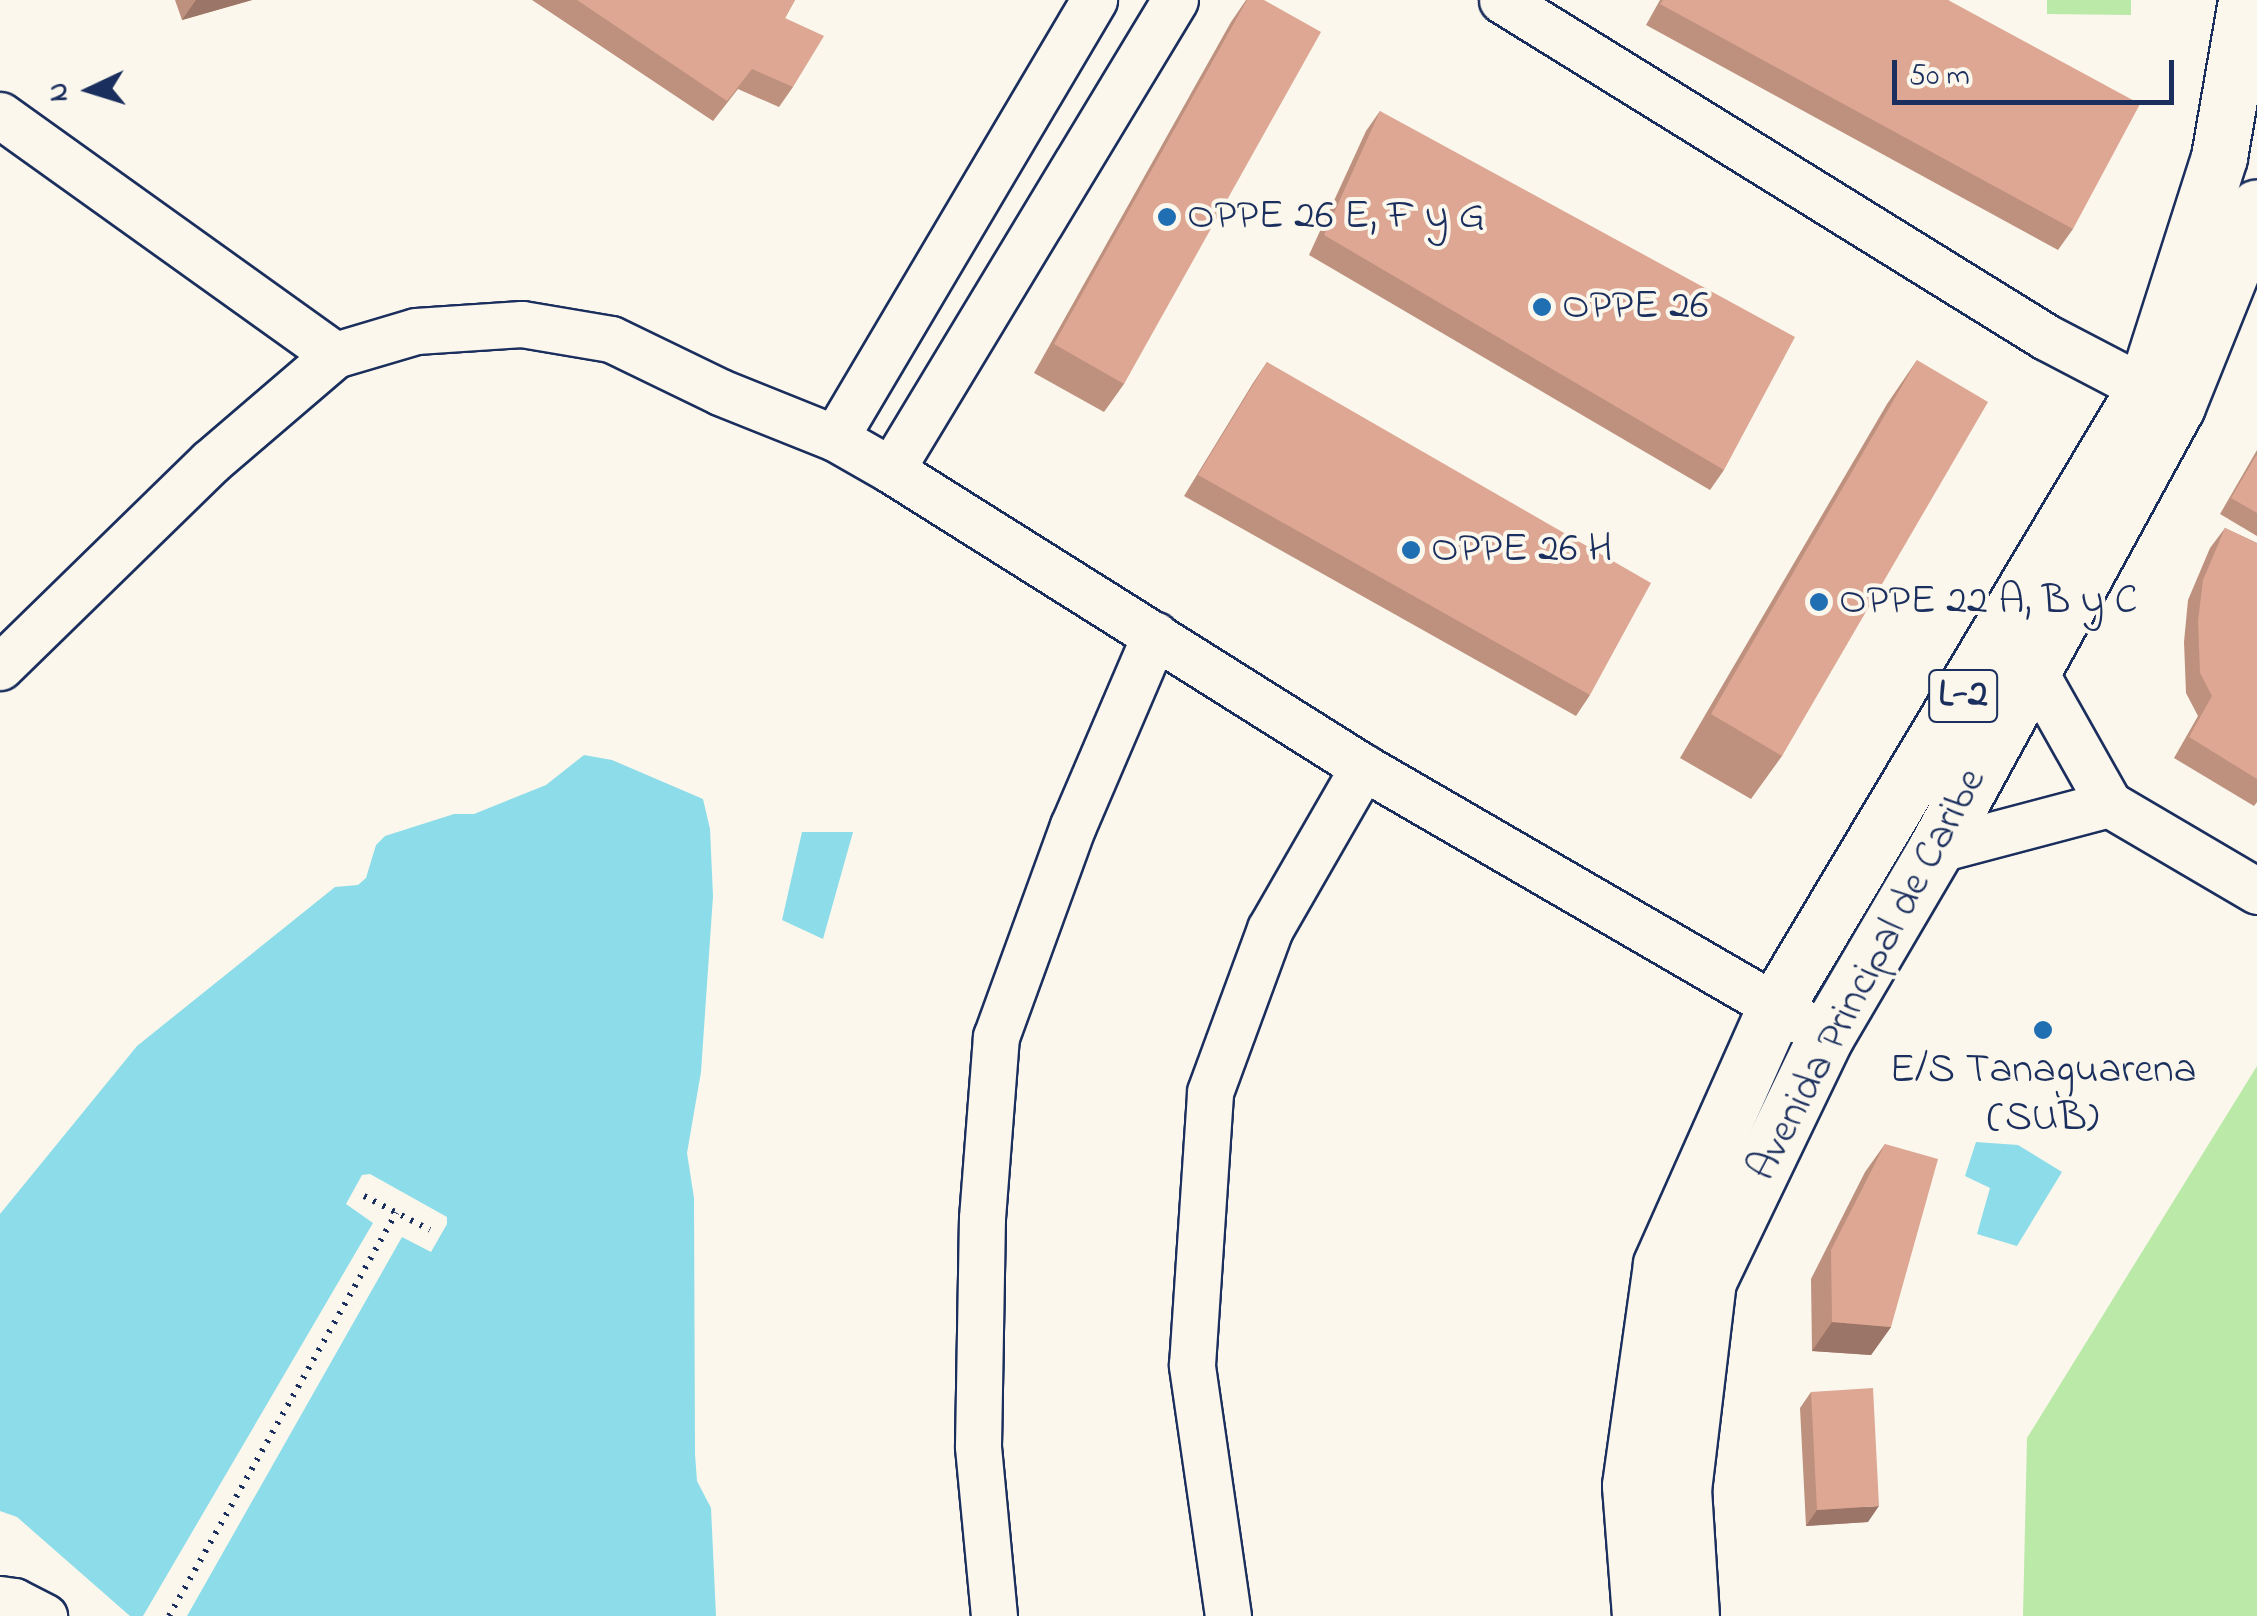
<!DOCTYPE html>
<html>
<head>
<meta charset="utf-8">
<style>
  body { margin:0 }
  #map { position:relative; width:2257px; height:1616px; overflow:hidden; background:#fbf7ec; font-family:"Indie Flower",sans-serif }
  div>[style] { position:absolute }
  [style*='--x'] { left:calc(var(--x)*1px); top:calc(var(--y)*1px); width:calc(var(--w)*1px); rotate:calc(var(--a)*1deg) }
  .green>* { inset:0; background:#bae9a8 }
  .water>* { inset:0; background:#8cdce9 }
  .path>* { height:6px; margin-top:-3px; transform-origin:0; background:repeating-linear-gradient(90deg,#1b2f5e 0 2.5px,transparent 0 10.5px) }
  .roads { filter:drop-shadow(2px 0 #1b2f5e) drop-shadow(-2px 0 #1b2f5e) drop-shadow(0 2px #1b2f5e) drop-shadow(0 -2px #1b2f5e) }
  .minor>* { height:45px; margin:-22.5px; padding:0 22.5px; transform-origin:22.5px; border-radius:22.5px; background:#fbf7ec }
  .major>* { height:55px; margin:-27.5px; padding:0 27.5px; transform-origin:27.5px; border-radius:27.5px; background:#fbf7ec }
  .wall>* { inset:0; background:#be907e }
  .shaded-wall>* { inset:0; background:#9b7567 }
  .building>* { inset:0; background:#dda793 }
  .dots>* { width:28px; height:28px; translate:-50% -50%; box-sizing:border-box; border:5px solid #fbf7ec; border-radius:50% }
  span { translate:-50% -50%; white-space:nowrap; text-align:center; line-height:1.15; -webkit-text-stroke:8px #fbf7ec; paint-order:stroke }
  .shield-label span { padding:2px 8px; background:#fbf7ec; border:2px solid; border-radius:8px; -webkit-text-stroke-width:0 }
  .shield-label { font-size:40px; color:#1b2f5e; font-weight:700 }
  .poi-label { font-size:42px; color:#1b2f5e }
  .left { translate:0 -50%; text-align:left }
  .street-label { font-size:42px; color:#1b2f5e }
  .north { position:absolute; left:40px; top:40px; width:100px; height:100px; -webkit-text-stroke:8px #fbf7ec; paint-order:stroke; rotate:266deg; font-size:28px; font-weight:700; line-height:40px; text-align:center; color:#1b2f5e }
  .north::after { content:''; display:block; margin:auto; width:35px; height:45px; background:#1b2f5e; clip-path:polygon(50% 0,100% 100%,50% 72%,0 100%) }
  .scale { position:absolute; left:1892px; top:60px; width:282px; height:45px; box-sizing:border-box; border:5px solid #1b2f5e; border-top:0; padding-left:12px; font-size:30px; line-height:35px; white-space:nowrap; color:#1b2f5e; -webkit-text-stroke:8px #fbf7ec; paint-order:stroke }
</style>
</head>
<body>
<div id="map">
  <div class="green">
    <i style="clip-path:polygon(2047px 0,2131px 0,2131px 15px,2047px 14px)"></i>
    <i style="clip-path:polygon(2257px 1066px,2257px 1616px,2023px 1616px,2027px 1438px)"></i>
  </div>
  <div class="water">
    <i style="clip-path:polygon(584px 755px,612px 760px,703px 799px,710px 829px,713px 896px,701px 1072px,687px 1153px,694px 1198px,695px 1454px,697px 1481px,711px 1508px,716px 1616px,187px 1616px,402px 1237px,431px 1252px,447px 1224px,447px 1217px,370px 1174px,362px 1175px,346px 1204px,373px 1223px,143px 1616px,130px 1616px,17px 1517px,0 1511px,0 1214px,137px 1046px,335px 887px,358px 885px,366px 878px,376px 845px,385px 836px,454px 814px,474px 814px,546px 785px)"></i>
    <i style="clip-path:polygon(802px 832px,853px 832px,823px 939px,782px 920px)"></i>
    <i style="clip-path:polygon(1976px 1142px,2018px 1145px,2062px 1172px,2017px 1246px,1977px 1234px,1990px 1188px,1965px 1176px)"></i>
  </div>
  <div class="path">
    <i style="--x:364;--y:1196;--w:74;--a:27.3"></i>
    <i style="--x:169;--y:1616;--w:463;--a:-60.6"></i>
  </div>
  <div class="roads">
    <div class="minor">
      <i style="--x:1502;--y:0;--w:640;--a:31.78"></i>
      <i style="--x:2046;--y:337;--w:147;--a:27.6"></i>
      <i style="--x:0;--y:115;--w:412;--a:35.6"></i>
      <i style="--x:835;--y:438;--w:509;--a:-59.4"></i>
      <i style="--x:891;--y:470;--w:549;--a:-58.86"></i>
      <i style="--x:0;--y:667;--w:293;--a:-44.3"></i>
      <i style="--x:210;--y:462;--w:165;--a:-40.6"></i>
      <i style="--x:335;--y:355;--w:84;--a:-16.5"></i>
      <i style="--x:416;--y:331;--w:106;--a:-3.8"></i>
      <i style="--x:522;--y:324;--w:90;--a:9.6"></i>
      <i style="--x:611;--y:339;--w:121;--a:25.9"></i>
      <i style="--x:720;--y:392;--w:124;--a:21.8"></i>
      <i style="--x:835;--y:438;--w:64;--a:29.7"></i>
      <i style="--x:891;--y:470;--w:558;--a:32.18"></i>
      <i style="--x:1363;--y:767;--w:512;--a:30.12"></i>
      <i style="--x:2109;--y:804;--w:172;--a:30.4"></i>
      <i style="--x:1935;--y:850;--w:180;--a:-14.8"></i>
      <i style="--x:2109;--y:804;--w:153;--a:-119.4"></i>
      <i style="--x:0;--y:1599;--w:14;--a:8"></i>
      <i style="--x:14;--y:1601;--w:34;--a:27"></i>
      <i style="--x:994;--y:1616;--w:171;--a:-95.4"></i>
      <i style="--x:978;--y:1446;--w:228;--a:-89"></i>
      <i style="--x:982;--y:1218;--w:182;--a:-85.6"></i>
      <i style="--x:996;--y:1037;--w:225;--a:-70"></i>
      <i style="--x:1073;--y:826;--w:208;--a:-66.8"></i>
      <i style="--x:1228;--y:1616;--w:254;--a:-98.2"></i>
      <i style="--x:1192;--y:1365;--w:274;--a:-86.2"></i>
      <i style="--x:1210;--y:1092;--w:174;--a:-69.8"></i>
      <i style="--x:1270;--y:929;--w:187;--a:-60.1"></i>
    </div>
    <div class="major">
      <i style="--x:1640;--y:1616;--w:131;--a:-94.4"></i>
      <i style="--x:1630;--y:1485;--w:223;--a:-82"></i>
      <i style="--x:1661;--y:1264;--w:282;--a:-66"></i>
      <i style="--x:1776;--y:1006;--w:722;--a:-59.17"></i>
      <i style="--x:2146;--y:386;--w:240;--a:-72.3"></i>
      <i style="--x:2219;--y:157;--w:159;--a:-80.2"></i>
      <i style="--x:1691;--y:1616;--w:126;--a:-93.6"></i>
      <i style="--x:1683;--y:1490;--w:210;--a:-83.2"></i>
      <i style="--x:1708;--y:1281;--w:272;--a:-64.3"></i>
      <i style="--x:1826;--y:1036;--w:216;--a:-59.6"></i>
      <i style="--x:1935;--y:850;--w:506;--a:-61.41"></i>
      <i style="--x:2177;--y:406;--w:214;--a:-68.1"></i>
    </div>
  </div>
  <div class="wall">
    <i style="clip-path:polygon(175px 0,252px 0,182px 20px)"></i>
    <i style="clip-path:polygon(532px 0,795px 0,785px 18px,793px 87px,779px 107px,738px 89px,713px 121px)"></i>
    <i style="clip-path:polygon(1246px 0,1264px 0,1124px 384px,1104px 412px,1034px 373px,1231px 22px)"></i>
    <i style="clip-path:polygon(1660px 0,1948px 0,2073px 229px,2058px 250px,1646px 25px)"></i>
    <i style="clip-path:polygon(1380px 111px,1724px 470px,1710px 490px,1309px 255px,1366px 131px)"></i>
    <i style="clip-path:polygon(1917px 360px,1782px 756px,1751px 799px,1680px 758px,1887px 404px)"></i>
    <i style="clip-path:polygon(1267px 362px,1590px 695px,1576px 716px,1184px 496px,1253px 383px)"></i>
    <i style="clip-path:polygon(2257px 450px,2257px 536px,2220px 514px)"></i>
    <i style="clip-path:polygon(2225px 528px,2257px 543px,2257px 802px,2254px 806px,2174px 758px,2198px 716px,2186px 693px,2184px 642px,2188px 600px,2210px 548px)"></i>
    <i style="clip-path:polygon(1885px 1144px,1891px 1327px,1871px 1355px,1812px 1351px,1811px 1279px,1865px 1172px)"></i>
    <i style="clip-path:polygon(1811px 1392px,1868px 1522px,1806px 1526px,1800px 1408px)"></i>
  </div>
  <div class="shaded-wall">
    <i style="clip-path:polygon(196px 0,252px 0,182px 20px)"></i>
    <i style="clip-path:polygon(1832px 1322px,1891px 1327px,1871px 1355px,1812px 1351px)"></i>
    <i style="clip-path:polygon(1879px 1506px,1868px 1522px,1806px 1526px,1817px 1510px)"></i>
  </div>
  <div class="building">
    <i style="clip-path:polygon(577px 0,795px 0,785px 18px,824px 36px,793px 87px,752px 69px,727px 101px)"></i>
    <i style="clip-path:polygon(1247px 0,1264px 0,1321px 32px,1124px 384px,1054px 344px)"></i>
    <i style="clip-path:polygon(1663px 0,1948px 0,2140px 104px,2073px 229px,1660px 4px)"></i>
    <i style="clip-path:polygon(1380px 111px,1795px 337px,1724px 470px,1324px 235px)"></i>
    <i style="clip-path:polygon(1917px 360px,1988px 402px,1782px 756px,1711px 714px)"></i>
    <i style="clip-path:polygon(1267px 362px,1651px 583px,1590px 695px,1198px 475px)"></i>
    <i style="clip-path:polygon(2257px 454px,2257px 513px,2231px 498px)"></i>
    <i style="clip-path:polygon(2225px 528px,2257px 543px,2257px 779px,2189px 737px,2212px 696px,2200px 673px,2198px 621px,2203px 580px)"></i>
    <i style="clip-path:polygon(1885px 1144px,1938px 1159px,1891px 1327px,1832px 1322px,1831px 1250px)"></i>
    <i style="clip-path:polygon(1873px 1388px,1879px 1506px,1817px 1510px,1811px 1392px)"></i>
  </div>
  <div class="dots">
    <i style="left:1167px;top:217px;background:#1f6fb2"></i>
    <i style="left:1542px;top:307px;background:#1f6fb2"></i>
    <i style="left:1411px;top:550px;background:#1f6fb2"></i>
    <i style="left:1819px;top:602px;background:#1f6fb2"></i>
    <i style="left:2043px;top:1030px;background:#1f6fb2"></i>
  </div>
  <div class="shield-label">
    <span style="left:1963px;top:696px">L-2</span>
  </div>
  <div class="poi-label">
    <span class="left" style="left:1187px;top:217px">OPPE 26 E, F y G</span>
    <span class="left" style="left:1562px;top:307px">OPPE 26</span>
    <span class="left" style="left:1431px;top:550px">OPPE 26 H</span>
    <span class="left" style="left:1839px;top:602px">OPPE 22 A, B y C</span>
    <span style="left:2043px;top:1095px">E/S Tanaguarena<br>(SUB)</span>
  </div>
  <div class="street-label">
    <span style="left:1868px;top:975px;rotate:-62deg">Avenida Principal de Caribe</span>
  </div>
  <div class="north">N</div>
  <div class="scale">50 m</div>
</div>
</body>
</html>
